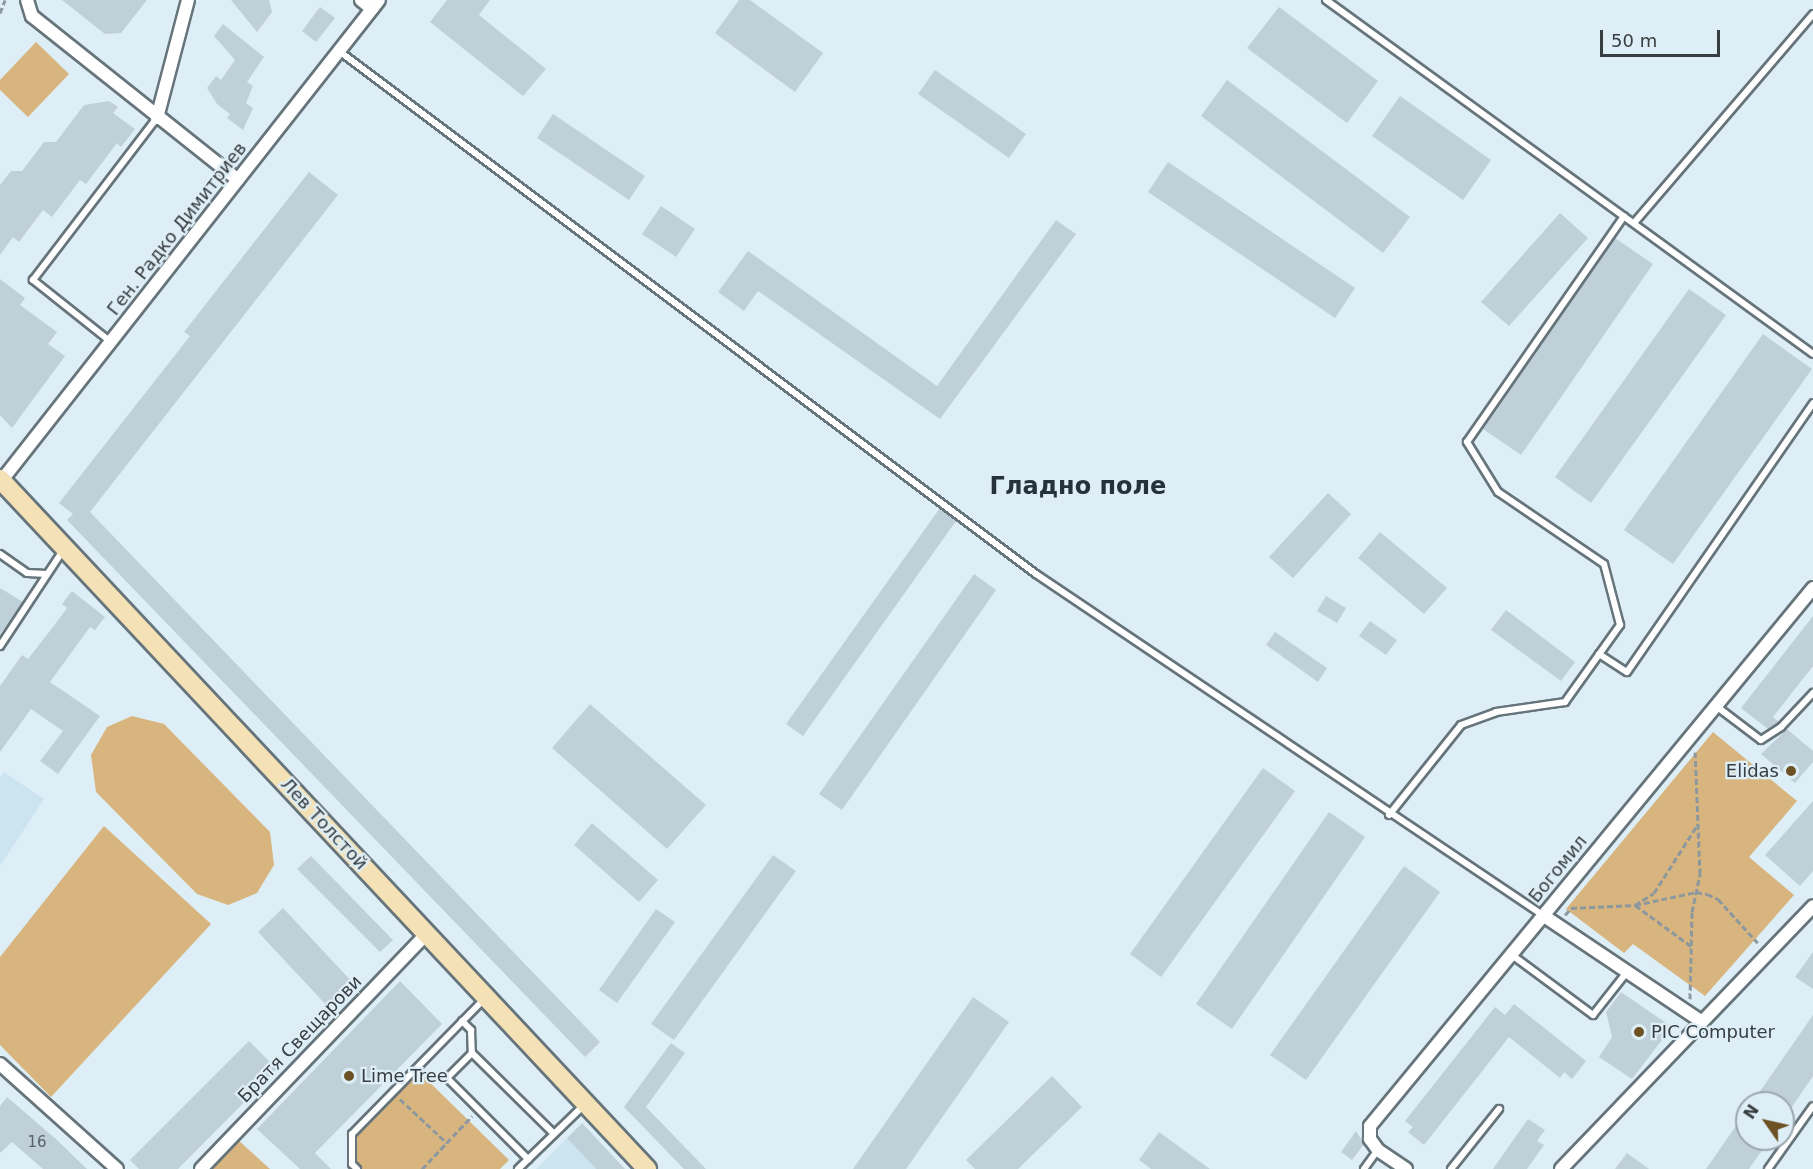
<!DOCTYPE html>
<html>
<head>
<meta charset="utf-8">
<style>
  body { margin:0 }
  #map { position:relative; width:1813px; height:1169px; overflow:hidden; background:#deeef6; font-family:"DejaVu Sans",sans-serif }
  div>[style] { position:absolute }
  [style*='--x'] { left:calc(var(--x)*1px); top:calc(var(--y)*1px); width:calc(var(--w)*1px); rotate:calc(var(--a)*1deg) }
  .built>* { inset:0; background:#cce4f0 }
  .green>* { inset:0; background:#d8b57e }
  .building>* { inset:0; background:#c0d0d8 }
  .path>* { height:3px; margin-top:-1.5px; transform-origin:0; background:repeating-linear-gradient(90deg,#8d989e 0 6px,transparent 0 9px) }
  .roads { filter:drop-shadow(2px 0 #66747b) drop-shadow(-2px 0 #66747b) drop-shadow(0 2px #66747b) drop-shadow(0 -2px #66747b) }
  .lane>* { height:6px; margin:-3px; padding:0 3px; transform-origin:3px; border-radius:3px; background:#fff }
  .street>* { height:12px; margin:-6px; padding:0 6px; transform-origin:6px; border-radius:6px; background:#fff }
  .secondary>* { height:18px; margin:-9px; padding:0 9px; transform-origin:9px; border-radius:9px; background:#f4e1b5 }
  .dots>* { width:16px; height:16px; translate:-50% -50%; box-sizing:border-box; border:3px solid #deeef6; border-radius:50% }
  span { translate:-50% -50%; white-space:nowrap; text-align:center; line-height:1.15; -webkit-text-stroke:4.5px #deeef6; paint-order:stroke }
  .number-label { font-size:15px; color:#596266 }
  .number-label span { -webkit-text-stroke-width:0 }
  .street-label { font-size:18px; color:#373d40 }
  .poi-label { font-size:18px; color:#373d40 }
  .right { translate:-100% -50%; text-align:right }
  .left { translate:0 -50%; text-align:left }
  .district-label { font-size:24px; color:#263239; font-weight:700 }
  .north { position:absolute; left:1735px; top:1091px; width:60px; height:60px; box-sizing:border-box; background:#deeef6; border:2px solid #9ba7ad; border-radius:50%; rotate:304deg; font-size:16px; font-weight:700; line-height:24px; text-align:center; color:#373d40 }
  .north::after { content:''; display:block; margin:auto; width:21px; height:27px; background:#6c5123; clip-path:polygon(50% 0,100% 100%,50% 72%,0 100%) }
  .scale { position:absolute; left:1600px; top:30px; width:120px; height:27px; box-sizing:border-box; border:3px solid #373d40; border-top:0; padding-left:8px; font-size:18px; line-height:21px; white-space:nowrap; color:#373d40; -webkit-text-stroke:4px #deeef6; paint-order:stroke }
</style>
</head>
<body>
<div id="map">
  <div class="built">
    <i style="clip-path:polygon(4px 772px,44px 799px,0 866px,0 777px)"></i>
    <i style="clip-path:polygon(567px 1138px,596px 1169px,536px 1169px)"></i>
  </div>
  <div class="green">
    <i style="clip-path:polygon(36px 42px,69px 74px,28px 117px,0 90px,0 80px)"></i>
    <i style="clip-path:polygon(132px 716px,164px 724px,270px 832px,274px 865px,257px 893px,228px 905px,197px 894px,96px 792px,91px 755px,107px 727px)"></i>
    <i style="clip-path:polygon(1713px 732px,1797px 801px,1749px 857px,1794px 895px,1705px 996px,1633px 944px,1624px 953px,1566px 909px)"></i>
    <i style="clip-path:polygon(104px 826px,211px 924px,51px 1097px,0 1045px,0 957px)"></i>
    <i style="clip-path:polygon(416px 1069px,509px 1160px,500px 1169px,357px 1169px,352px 1164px,352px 1134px)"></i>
    <i style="clip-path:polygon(237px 1139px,270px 1169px,208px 1169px)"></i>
  </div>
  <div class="building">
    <i style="clip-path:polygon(62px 0,147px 0,121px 33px,105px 34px)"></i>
    <i style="clip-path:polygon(231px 0,269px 0,272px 12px,257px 32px)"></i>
    <i style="clip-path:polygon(447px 0,490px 0,479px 15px,546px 69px,523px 96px,430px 22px)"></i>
    <i style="clip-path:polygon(739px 0,750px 0,823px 53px,795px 92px,715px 33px)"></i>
    <i style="clip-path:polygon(320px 7px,335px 18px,316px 42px,302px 31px)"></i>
    <i style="clip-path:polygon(1279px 7px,1378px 81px,1347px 123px,1247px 48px)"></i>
    <i style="clip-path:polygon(223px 24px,264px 57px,247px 82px,253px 86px,246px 103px,253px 108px,243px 130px,227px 118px,230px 114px,217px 104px,207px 88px,216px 76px,221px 80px,235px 60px,214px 36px)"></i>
    <i style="clip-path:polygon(935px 70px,1026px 134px,1009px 158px,918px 94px)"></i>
    <i style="clip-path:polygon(1227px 80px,1410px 217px,1383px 253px,1201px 116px)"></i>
    <i style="clip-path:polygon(1400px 96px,1491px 160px,1463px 200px,1372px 136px)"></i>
    <i style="clip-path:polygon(109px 101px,118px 107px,113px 113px,135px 129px,121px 147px,117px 143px,86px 184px,80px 180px,52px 217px,43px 210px,19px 242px,13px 237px,0 255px,0 185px,11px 171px,22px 171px,44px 142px,56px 142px,84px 105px)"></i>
    <i style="clip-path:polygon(553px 114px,645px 176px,629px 200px,537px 138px)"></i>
    <i style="clip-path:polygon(1168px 162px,1355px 288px,1335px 318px,1148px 192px)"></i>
    <i style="clip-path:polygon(309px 172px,338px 195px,90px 512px,600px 1042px,585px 1057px,67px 520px,73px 514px,59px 503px,190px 336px,184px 332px)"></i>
    <i style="clip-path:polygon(661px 206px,695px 229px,676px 257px,642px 234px)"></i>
    <i style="clip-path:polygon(1560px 213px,1588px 238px,1509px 326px,1481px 302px)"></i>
    <i style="clip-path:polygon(1056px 220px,1076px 234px,940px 419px,758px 291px,744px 311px,718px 292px,748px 251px,937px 386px)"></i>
    <i style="clip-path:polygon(1615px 238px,1653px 264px,1521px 455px,1483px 429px)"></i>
    <i style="clip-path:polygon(0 279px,25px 298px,20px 305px,57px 332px,48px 344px,65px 356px,12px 428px,0 415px)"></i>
    <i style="clip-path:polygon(1689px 289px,1726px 315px,1591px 503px,1555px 477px)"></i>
    <i style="clip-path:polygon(1763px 334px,1812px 369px,1673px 564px,1624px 530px)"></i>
    <i style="clip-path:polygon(1328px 493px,1351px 514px,1293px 578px,1269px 557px)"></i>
    <i style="clip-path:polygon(940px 508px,956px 521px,803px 736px,786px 724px)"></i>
    <i style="clip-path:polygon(1380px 532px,1447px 588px,1424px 614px,1358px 558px)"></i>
    <i style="clip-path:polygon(974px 574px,996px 590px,842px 810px,819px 794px)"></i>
    <i style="clip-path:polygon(0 588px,23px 602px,0 634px)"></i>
    <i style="clip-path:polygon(72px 591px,105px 617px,95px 630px,90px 627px,50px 682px,100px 716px,58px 774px,40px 761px,63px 731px,31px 709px,0 752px,0 686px,22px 655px,28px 659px,53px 627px,67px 608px,62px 604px)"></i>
    <i style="clip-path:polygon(1326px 596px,1346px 608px,1337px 623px,1317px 611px)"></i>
    <i style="clip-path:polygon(1506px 610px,1575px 662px,1561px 681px,1491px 630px)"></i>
    <i style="clip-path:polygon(1813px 616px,1813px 666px,1773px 717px,1779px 722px,1768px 729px,1741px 708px)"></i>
    <i style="clip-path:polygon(1370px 621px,1397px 640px,1386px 655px,1359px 636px)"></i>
    <i style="clip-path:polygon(1275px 632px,1327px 668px,1318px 682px,1266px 645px)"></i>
    <i style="clip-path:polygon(590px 704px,706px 805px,667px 849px,552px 748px)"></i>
    <i style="clip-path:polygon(1787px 729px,1813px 751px,1813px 762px,1795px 783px,1761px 754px)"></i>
    <i style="clip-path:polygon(1263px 768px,1295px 791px,1161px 977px,1130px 954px)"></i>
    <i style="clip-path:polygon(1813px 801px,1813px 871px,1800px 886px,1765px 855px)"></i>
    <i style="clip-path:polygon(1329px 812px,1365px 837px,1232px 1029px,1196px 1004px)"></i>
    <i style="clip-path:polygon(592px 823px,658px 880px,639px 902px,574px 845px)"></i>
    <i style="clip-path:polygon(773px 855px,796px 871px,674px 1040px,651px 1024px)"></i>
    <i style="clip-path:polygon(311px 856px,393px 940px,380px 952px,297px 869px)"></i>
    <i style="clip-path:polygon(1404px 866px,1440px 892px,1306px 1080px,1270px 1055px)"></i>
    <i style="clip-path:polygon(283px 908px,355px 985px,329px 1008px,258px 932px)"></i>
    <i style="clip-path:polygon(656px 909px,675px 922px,617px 1003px,599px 990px)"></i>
    <i style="clip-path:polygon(1813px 952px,1813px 989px,1795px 977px)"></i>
    <i style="clip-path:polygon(400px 981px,442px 1024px,315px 1153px,331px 1169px,300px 1169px,257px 1129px)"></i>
    <i style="clip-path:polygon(1621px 992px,1672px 1027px,1632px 1079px,1599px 1057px,1612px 1037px,1606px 1012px)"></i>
    <i style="clip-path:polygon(973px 997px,1009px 1022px,906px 1169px,853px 1169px)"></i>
    <i style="clip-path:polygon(1514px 1004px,1586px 1061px,1572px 1079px,1564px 1072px,1560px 1078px,1509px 1037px,1424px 1145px,1408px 1132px,1413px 1127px,1405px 1121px,1495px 1007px,1505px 1015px)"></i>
    <i style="clip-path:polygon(1813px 1015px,1813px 1076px,1783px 1120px,1783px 1103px,1752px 1103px)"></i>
    <i style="clip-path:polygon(249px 1041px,277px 1069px,178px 1169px,139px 1169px,130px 1160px)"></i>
    <i style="clip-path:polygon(671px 1043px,685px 1053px,646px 1107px,706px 1169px,684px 1169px,624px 1107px)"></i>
    <i style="clip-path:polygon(1052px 1076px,1082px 1107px,1018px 1169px,975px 1169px,966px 1160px)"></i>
    <i style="clip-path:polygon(7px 1097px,57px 1140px,87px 1169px,43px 1169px,12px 1142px,0 1153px,0 1106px)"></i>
    <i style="clip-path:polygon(1747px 1110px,1747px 1139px,1770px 1139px,1749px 1169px,1706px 1169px)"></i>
    <i style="clip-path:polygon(1528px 1119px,1545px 1130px,1537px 1141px,1544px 1145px,1527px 1169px,1493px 1169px)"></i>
    <i style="clip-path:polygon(582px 1123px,625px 1169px,596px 1169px,567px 1138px)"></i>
    <i style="clip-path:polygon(1356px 1131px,1364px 1144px,1352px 1160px,1341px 1152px)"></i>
    <i style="clip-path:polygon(1159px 1132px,1210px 1169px,1151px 1169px,1139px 1160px)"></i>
    <i style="clip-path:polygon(1627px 1153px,1649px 1169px,1615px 1169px)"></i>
  </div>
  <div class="path">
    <i style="--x:0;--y:13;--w:14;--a:-69"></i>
    <i style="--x:1565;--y:915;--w:9;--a:-49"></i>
    <i style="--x:1571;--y:908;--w:64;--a:-2.7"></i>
    <i style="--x:1635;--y:905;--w:62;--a:-12"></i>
    <i style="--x:1696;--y:892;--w:11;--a:10"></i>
    <i style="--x:1707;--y:894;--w:12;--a:24"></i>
    <i style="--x:1718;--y:899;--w:59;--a:47.7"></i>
    <i style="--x:1691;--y:946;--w:69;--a:-143.8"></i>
    <i style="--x:1635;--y:905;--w:22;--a:-32"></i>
    <i style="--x:1654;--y:893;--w:82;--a:-57.5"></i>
    <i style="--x:1690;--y:999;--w:87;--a:-88.7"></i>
    <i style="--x:1692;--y:912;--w:39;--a:-78"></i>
    <i style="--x:1700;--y:874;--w:122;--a:-92.3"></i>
    <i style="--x:400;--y:1099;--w:64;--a:43.1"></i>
    <i style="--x:1683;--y:1168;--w:1;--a:90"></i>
    <i style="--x:422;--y:1169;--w:73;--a:-46.7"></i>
  </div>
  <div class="roads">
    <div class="lane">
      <i style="--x:1326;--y:0;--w:602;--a:36.01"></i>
      <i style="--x:339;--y:51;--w:871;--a:36.88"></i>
      <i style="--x:1036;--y:574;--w:612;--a:33.95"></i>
      <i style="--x:1634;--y:223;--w:275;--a:-49.4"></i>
      <i style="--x:111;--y:342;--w:100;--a:-141.5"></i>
      <i style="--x:33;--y:280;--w:204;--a:-52.6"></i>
      <i style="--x:0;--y:554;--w:33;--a:35"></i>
      <i style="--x:27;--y:573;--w:20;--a:3"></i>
      <i style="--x:0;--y:646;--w:116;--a:-56.6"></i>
      <i style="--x:1599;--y:654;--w:33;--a:33"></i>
      <i style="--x:1627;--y:672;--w:327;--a:-55.3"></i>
      <i style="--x:1716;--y:706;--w:56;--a:37.1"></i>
      <i style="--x:1761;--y:740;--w:24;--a:-33"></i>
      <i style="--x:1781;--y:727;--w:47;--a:-46.7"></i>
      <i style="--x:1389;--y:815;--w:115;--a:-51.3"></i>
      <i style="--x:1461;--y:725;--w:37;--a:-20"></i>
      <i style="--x:1496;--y:712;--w:70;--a:-8.2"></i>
      <i style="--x:1565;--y:702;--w:95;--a:-54.5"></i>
      <i style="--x:1620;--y:625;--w:63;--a:-104.7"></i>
      <i style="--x:1604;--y:564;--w:128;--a:-145.8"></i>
      <i style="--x:1498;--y:492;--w:59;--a:-121.8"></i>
      <i style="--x:1467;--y:442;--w:275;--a:-55.2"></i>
      <i style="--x:1512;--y:955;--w:101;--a:36.5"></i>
      <i style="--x:1593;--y:1015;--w:55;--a:-51.7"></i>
      <i style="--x:462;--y:1021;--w:13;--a:45"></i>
      <i style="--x:471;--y:1030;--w:23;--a:88"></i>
      <i style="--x:472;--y:1053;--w:115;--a:44.6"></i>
      <i style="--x:472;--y:1053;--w:35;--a:135"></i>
      <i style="--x:447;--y:1078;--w:115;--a:45"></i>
      <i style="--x:357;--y:1169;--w:7;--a:-135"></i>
      <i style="--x:352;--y:1164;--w:30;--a:-90"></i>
      <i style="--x:352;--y:1134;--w:190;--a:-45.6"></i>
      <i style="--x:518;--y:1169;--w:92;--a:-44.1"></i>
      <i style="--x:1364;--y:1169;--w:24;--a:-54"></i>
      <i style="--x:1451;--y:1169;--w:77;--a:-51.3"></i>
      <i style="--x:1768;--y:1169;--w:77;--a:-54.5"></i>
    </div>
    <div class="street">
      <i style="--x:27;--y:0;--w:17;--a:73"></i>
      <i style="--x:32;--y:16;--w:263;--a:38.5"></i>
      <i style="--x:361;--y:0;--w:14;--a:39"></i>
      <i style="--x:157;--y:118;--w:122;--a:-75.3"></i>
      <i style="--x:2;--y:480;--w:610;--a:-51.85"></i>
      <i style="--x:1544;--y:916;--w:189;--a:33.8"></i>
      <i style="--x:0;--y:1064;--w:157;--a:41.9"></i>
      <i style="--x:201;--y:1169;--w:325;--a:-46.2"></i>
      <i style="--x:1406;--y:1169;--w:34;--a:-146"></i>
      <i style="--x:1378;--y:1150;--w:14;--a:-126"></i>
      <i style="--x:1370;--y:1139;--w:13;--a:-90"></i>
      <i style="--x:1370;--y:1126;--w:697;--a:-50.53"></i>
      <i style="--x:1561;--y:1169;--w:364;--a:-46.2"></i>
    </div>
    <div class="secondary">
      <i style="--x:0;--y:479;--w:946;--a:46.84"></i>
    </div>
  </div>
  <div class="dots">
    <i style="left:1791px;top:771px;background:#6c5123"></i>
    <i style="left:1639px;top:1032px;background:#6c5123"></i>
    <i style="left:349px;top:1076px;background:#6c5123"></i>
  </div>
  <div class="number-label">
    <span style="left:37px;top:1143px">16</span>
  </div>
  <div class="street-label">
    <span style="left:177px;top:229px;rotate:-52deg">Ген. Радко Димитриев</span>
    <span style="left:324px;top:824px;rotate:47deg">Лев Толстой</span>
    <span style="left:1558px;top:869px;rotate:-51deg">Богомил</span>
    <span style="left:300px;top:1039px;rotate:-46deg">Братя Свещарови</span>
  </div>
  <div class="poi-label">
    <span class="right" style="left:1779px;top:771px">Elidas</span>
    <span class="left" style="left:1651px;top:1032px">PIC Computer</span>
    <span class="left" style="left:361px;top:1076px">Lime Tree</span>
  </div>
  <div class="district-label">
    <span style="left:1078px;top:487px">Гладно поле</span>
  </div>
  <div class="north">N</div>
  <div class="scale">50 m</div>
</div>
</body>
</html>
